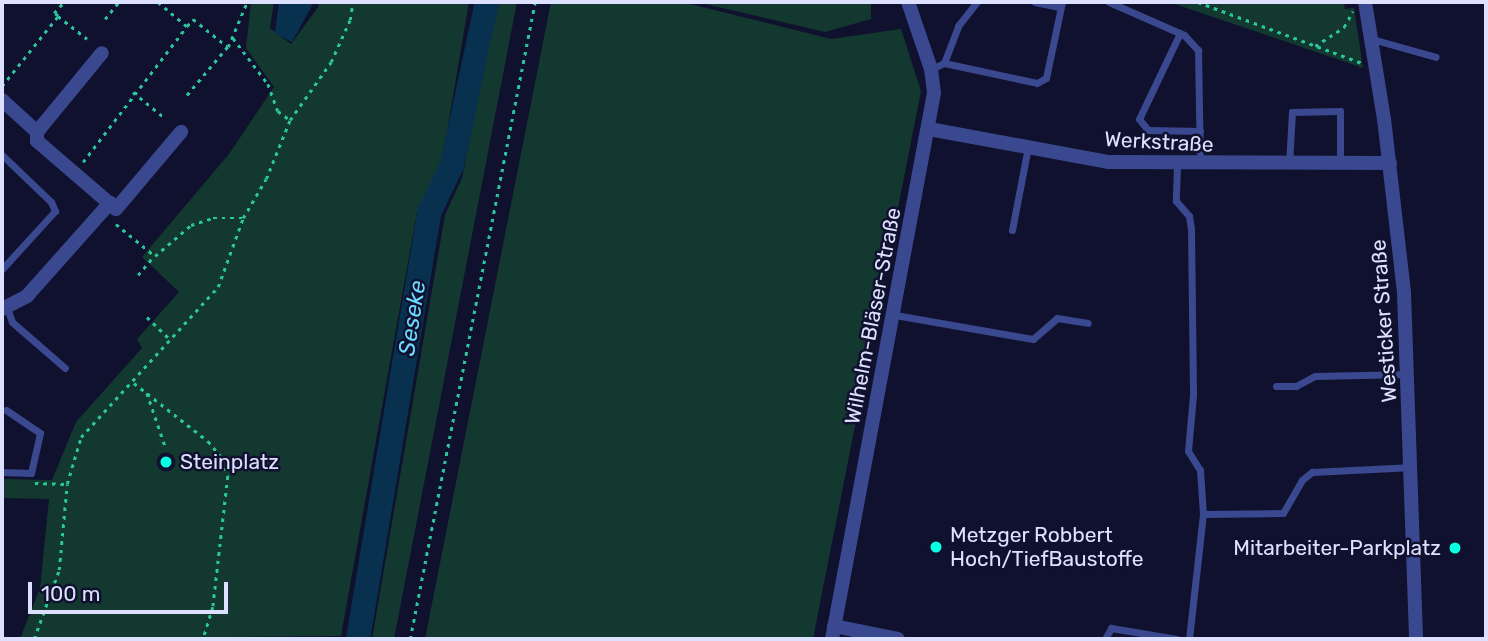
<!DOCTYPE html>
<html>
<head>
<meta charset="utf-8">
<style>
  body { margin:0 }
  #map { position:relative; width:1488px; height:641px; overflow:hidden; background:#10112e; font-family:Rubik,sans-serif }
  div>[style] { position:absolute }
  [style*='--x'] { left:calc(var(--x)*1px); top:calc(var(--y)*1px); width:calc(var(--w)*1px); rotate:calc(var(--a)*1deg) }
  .green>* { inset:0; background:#13382f }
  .water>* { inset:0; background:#08314f }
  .river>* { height:24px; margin:-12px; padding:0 12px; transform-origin:12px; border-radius:12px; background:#08314f }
  .path>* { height:2.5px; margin-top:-1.25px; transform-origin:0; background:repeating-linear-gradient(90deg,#2ac69c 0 3.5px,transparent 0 8.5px) }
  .service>* { height:7px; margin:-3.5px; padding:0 3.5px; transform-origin:3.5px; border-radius:3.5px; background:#39488f }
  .minor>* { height:14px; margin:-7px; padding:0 7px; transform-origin:7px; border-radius:7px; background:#39488f }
  .tertiary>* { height:14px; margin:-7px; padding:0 7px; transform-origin:7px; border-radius:7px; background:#39488f }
  .dots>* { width:19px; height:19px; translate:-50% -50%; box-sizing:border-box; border:4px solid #10112e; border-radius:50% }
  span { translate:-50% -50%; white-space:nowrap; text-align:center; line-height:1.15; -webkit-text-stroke:5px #10112e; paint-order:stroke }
  .street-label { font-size:21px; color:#dde1ff }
  .poi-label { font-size:21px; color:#dde1ff }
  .left { translate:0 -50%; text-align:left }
  .right { translate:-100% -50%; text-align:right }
  .water-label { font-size:23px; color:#6bdaff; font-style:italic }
  .frame { position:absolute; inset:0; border:4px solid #dde1ff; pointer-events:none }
  .scale { position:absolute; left:28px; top:582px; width:200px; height:32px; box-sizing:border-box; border:4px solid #dde1ff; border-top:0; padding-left:9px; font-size:21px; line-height:24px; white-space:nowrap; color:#dde1ff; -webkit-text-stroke:5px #10112e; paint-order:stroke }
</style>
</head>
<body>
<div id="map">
  <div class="green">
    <i style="clip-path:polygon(251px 2px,274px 2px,270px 28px,291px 44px,319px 6px,316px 2px,469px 2px,441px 167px,417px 212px,341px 636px,20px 639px,40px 588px,49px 499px,2px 498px,2px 479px,52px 480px,76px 422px,142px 348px,137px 339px,179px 292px,142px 257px,229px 154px,274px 87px,246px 48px)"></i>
    <i style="clip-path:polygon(497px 2px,517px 2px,394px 639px,372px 639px,445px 215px,462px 178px)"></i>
    <i style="clip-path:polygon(551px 2px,682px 2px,831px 39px,901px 29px,921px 91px,813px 639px,425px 639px)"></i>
    <i style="clip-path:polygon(697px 2px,871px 2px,871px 19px,825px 32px)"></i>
    <i style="clip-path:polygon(1169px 2px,1344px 4px,1345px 9px,1354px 8px,1363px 68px)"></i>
  </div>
  <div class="water">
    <i style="clip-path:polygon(279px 2px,314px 2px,292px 42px,275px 33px)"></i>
  </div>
  <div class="river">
    <i style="--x:358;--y:639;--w:434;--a:-80.5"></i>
    <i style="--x:430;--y:211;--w:51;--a:-64.4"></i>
    <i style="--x:452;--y:165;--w:167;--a:-77.9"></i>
  </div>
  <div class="path">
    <i style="--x:158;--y:2;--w:38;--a:40"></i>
    <i style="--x:187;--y:26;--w:9;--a:-49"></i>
    <i style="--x:193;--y:19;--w:45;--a:38.7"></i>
    <i style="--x:228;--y:47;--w:67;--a:130.1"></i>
    <i style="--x:1198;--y:2;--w:175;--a:20.4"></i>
    <i style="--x:58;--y:16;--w:5;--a:-143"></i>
    <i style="--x:54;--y:13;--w:15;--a:-48"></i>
    <i style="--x:105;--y:19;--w:22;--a:-51"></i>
    <i style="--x:233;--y:38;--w:58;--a:52.7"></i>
    <i style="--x:268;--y:84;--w:29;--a:70"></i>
    <i style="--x:278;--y:111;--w:15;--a:37"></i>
    <i style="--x:1315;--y:46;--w:35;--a:-33"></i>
    <i style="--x:1344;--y:27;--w:18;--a:-61"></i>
    <i style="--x:228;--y:47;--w:49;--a:-67.1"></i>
    <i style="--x:2;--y:86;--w:90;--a:-51.3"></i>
    <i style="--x:58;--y:16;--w:37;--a:38"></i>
    <i style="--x:133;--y:92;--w:41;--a:39.1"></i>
    <i style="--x:83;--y:162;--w:171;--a:-52.6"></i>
    <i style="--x:116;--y:224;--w:50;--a:39.4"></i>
    <i style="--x:155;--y:256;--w:48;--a:-40.7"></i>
    <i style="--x:191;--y:225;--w:23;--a:-18"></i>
    <i style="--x:213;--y:218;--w:30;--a:0"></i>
    <i style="--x:138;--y:275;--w:25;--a:-50"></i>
    <i style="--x:147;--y:317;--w:33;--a:44"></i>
    <i style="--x:134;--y:383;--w:94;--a:38.1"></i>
    <i style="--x:208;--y:441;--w:23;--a:50"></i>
    <i style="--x:223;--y:459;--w:18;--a:74"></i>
    <i style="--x:228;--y:476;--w:132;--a:96.5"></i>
    <i style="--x:213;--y:607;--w:34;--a:107"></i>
    <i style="--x:147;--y:393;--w:56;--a:71.2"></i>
    <i style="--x:35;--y:483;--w:32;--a:2"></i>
    <i style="--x:34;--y:639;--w:73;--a:-70.1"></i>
    <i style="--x:59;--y:570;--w:86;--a:-84.7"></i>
    <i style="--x:67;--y:484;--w:49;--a:-73.4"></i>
    <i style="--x:81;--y:437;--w:203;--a:-47.6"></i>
    <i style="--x:218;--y:287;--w:73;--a:-70.1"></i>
    <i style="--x:243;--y:218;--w:45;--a:-59.5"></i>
    <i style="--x:266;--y:179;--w:64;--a:-67.9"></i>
    <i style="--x:290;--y:120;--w:71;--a:-54.7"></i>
    <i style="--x:331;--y:62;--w:46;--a:-65.7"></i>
    <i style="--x:350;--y:20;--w:18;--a:-81"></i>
    <i style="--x:410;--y:639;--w:649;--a:-78.9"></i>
  </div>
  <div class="service">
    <i style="--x:1035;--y:2;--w:25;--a:12"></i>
    <i style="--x:1109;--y:2;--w:82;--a:23.7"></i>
    <i style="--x:1184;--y:35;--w:21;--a:47"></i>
    <i style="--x:1198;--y:50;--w:115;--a:89"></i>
    <i style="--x:1180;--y:33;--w:95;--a:115.5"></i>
    <i style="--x:1139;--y:119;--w:14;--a:51"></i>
    <i style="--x:1148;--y:130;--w:52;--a:1.1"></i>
    <i style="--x:1372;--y:39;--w:66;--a:15.7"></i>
    <i style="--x:944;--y:63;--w:40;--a:-69"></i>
    <i style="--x:958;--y:26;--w:31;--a:-52"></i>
    <i style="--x:931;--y:69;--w:14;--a:-25"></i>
    <i style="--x:944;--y:63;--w:95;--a:12.1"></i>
    <i style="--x:1037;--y:83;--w:10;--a:-29"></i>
    <i style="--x:1046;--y:78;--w:78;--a:-78.1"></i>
    <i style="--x:2;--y:155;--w:68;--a:43.8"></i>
    <i style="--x:51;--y:202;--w:10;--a:66"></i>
    <i style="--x:55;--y:211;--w:79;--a:132.4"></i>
    <i style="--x:1289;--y:165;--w:53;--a:-86.8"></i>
    <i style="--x:1292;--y:112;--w:48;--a:-1.2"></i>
    <i style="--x:1340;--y:111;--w:54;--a:90"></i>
    <i style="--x:1177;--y:166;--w:35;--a:92"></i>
    <i style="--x:1176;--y:201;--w:20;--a:49"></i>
    <i style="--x:1189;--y:216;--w:13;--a:81"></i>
    <i style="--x:1191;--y:229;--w:166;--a:89.3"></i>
    <i style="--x:1193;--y:395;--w:56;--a:95.1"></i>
    <i style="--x:1188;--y:451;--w:22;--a:58"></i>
    <i style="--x:1200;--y:470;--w:44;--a:86.1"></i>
    <i style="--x:1203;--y:514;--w:126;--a:96.4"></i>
    <i style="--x:1012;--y:230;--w:85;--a:-79.1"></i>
    <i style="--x:7;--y:308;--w:15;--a:70"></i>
    <i style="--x:12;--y:322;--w:70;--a:41"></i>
    <i style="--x:895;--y:315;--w:140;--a:9.9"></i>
    <i style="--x:1033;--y:339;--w:32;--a:-41"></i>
    <i style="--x:1057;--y:318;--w:31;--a:9"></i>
    <i style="--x:1276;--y:386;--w:20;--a:0"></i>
    <i style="--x:1296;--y:386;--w:21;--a:-28"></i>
    <i style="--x:1315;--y:376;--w:94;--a:-1.2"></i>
    <i style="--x:2;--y:472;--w:29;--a:2"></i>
    <i style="--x:31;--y:473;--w:41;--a:-77.3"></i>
    <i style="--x:40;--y:433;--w:41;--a:-145.9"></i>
    <i style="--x:1203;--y:514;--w:80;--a:-0.7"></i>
    <i style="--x:1283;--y:513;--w:38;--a:-60"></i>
    <i style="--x:1302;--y:480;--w:13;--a:-39"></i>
    <i style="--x:1312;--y:472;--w:101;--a:-2.8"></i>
    <i style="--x:1105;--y:639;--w:13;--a:-61"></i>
    <i style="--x:1111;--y:628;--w:67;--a:9.5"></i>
  </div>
  <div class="minor">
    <i style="--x:2;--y:100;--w:47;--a:42.4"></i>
    <i style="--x:37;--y:132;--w:9;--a:90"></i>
    <i style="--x:37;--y:141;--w:104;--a:40.7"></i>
    <i style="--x:116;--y:209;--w:101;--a:-49.8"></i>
    <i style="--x:929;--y:129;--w:183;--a:10.4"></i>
    <i style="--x:1109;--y:162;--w:281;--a:0.2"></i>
    <i style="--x:37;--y:132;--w:102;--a:-50.6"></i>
    <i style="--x:2;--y:309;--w:28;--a:-27"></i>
    <i style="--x:27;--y:296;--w:125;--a:-48.3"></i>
    <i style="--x:834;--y:626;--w:65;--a:11.5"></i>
    <i style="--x:832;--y:639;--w:555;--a:-79.42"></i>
    <i style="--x:934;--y:93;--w:24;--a:-97"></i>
    <i style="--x:931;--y:69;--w:71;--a:-108.9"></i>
  </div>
  <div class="tertiary">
    <i style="--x:1365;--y:2;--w:119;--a:80.8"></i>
    <i style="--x:1384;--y:119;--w:175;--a:83.4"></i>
    <i style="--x:1404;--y:293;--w:346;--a:88"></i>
  </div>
  <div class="dots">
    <i style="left:166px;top:462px;background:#09ffe4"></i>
    <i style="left:936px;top:547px;background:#09ffe4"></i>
    <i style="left:1455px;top:548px;background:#09ffe4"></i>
  </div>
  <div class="street-label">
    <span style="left:1159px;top:142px;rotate:3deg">Werkstraße</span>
    <span style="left:873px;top:316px;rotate:-79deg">Wilhelm-Bläser-Straße</span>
    <span style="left:1384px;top:321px;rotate:-94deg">Westicker Straße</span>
  </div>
  <div class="poi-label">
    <span class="left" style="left:180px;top:462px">Steinplatz</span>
    <span class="left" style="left:950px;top:547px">Metzger Robbert<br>Hoch/TiefBaustoffe</span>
    <span class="right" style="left:1441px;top:548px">Mitarbeiter-Parkplatz</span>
  </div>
  <div class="water-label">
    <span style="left:412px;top:318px;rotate:-81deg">Seseke</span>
  </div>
  <div class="frame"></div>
  <div class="scale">100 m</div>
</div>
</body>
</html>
